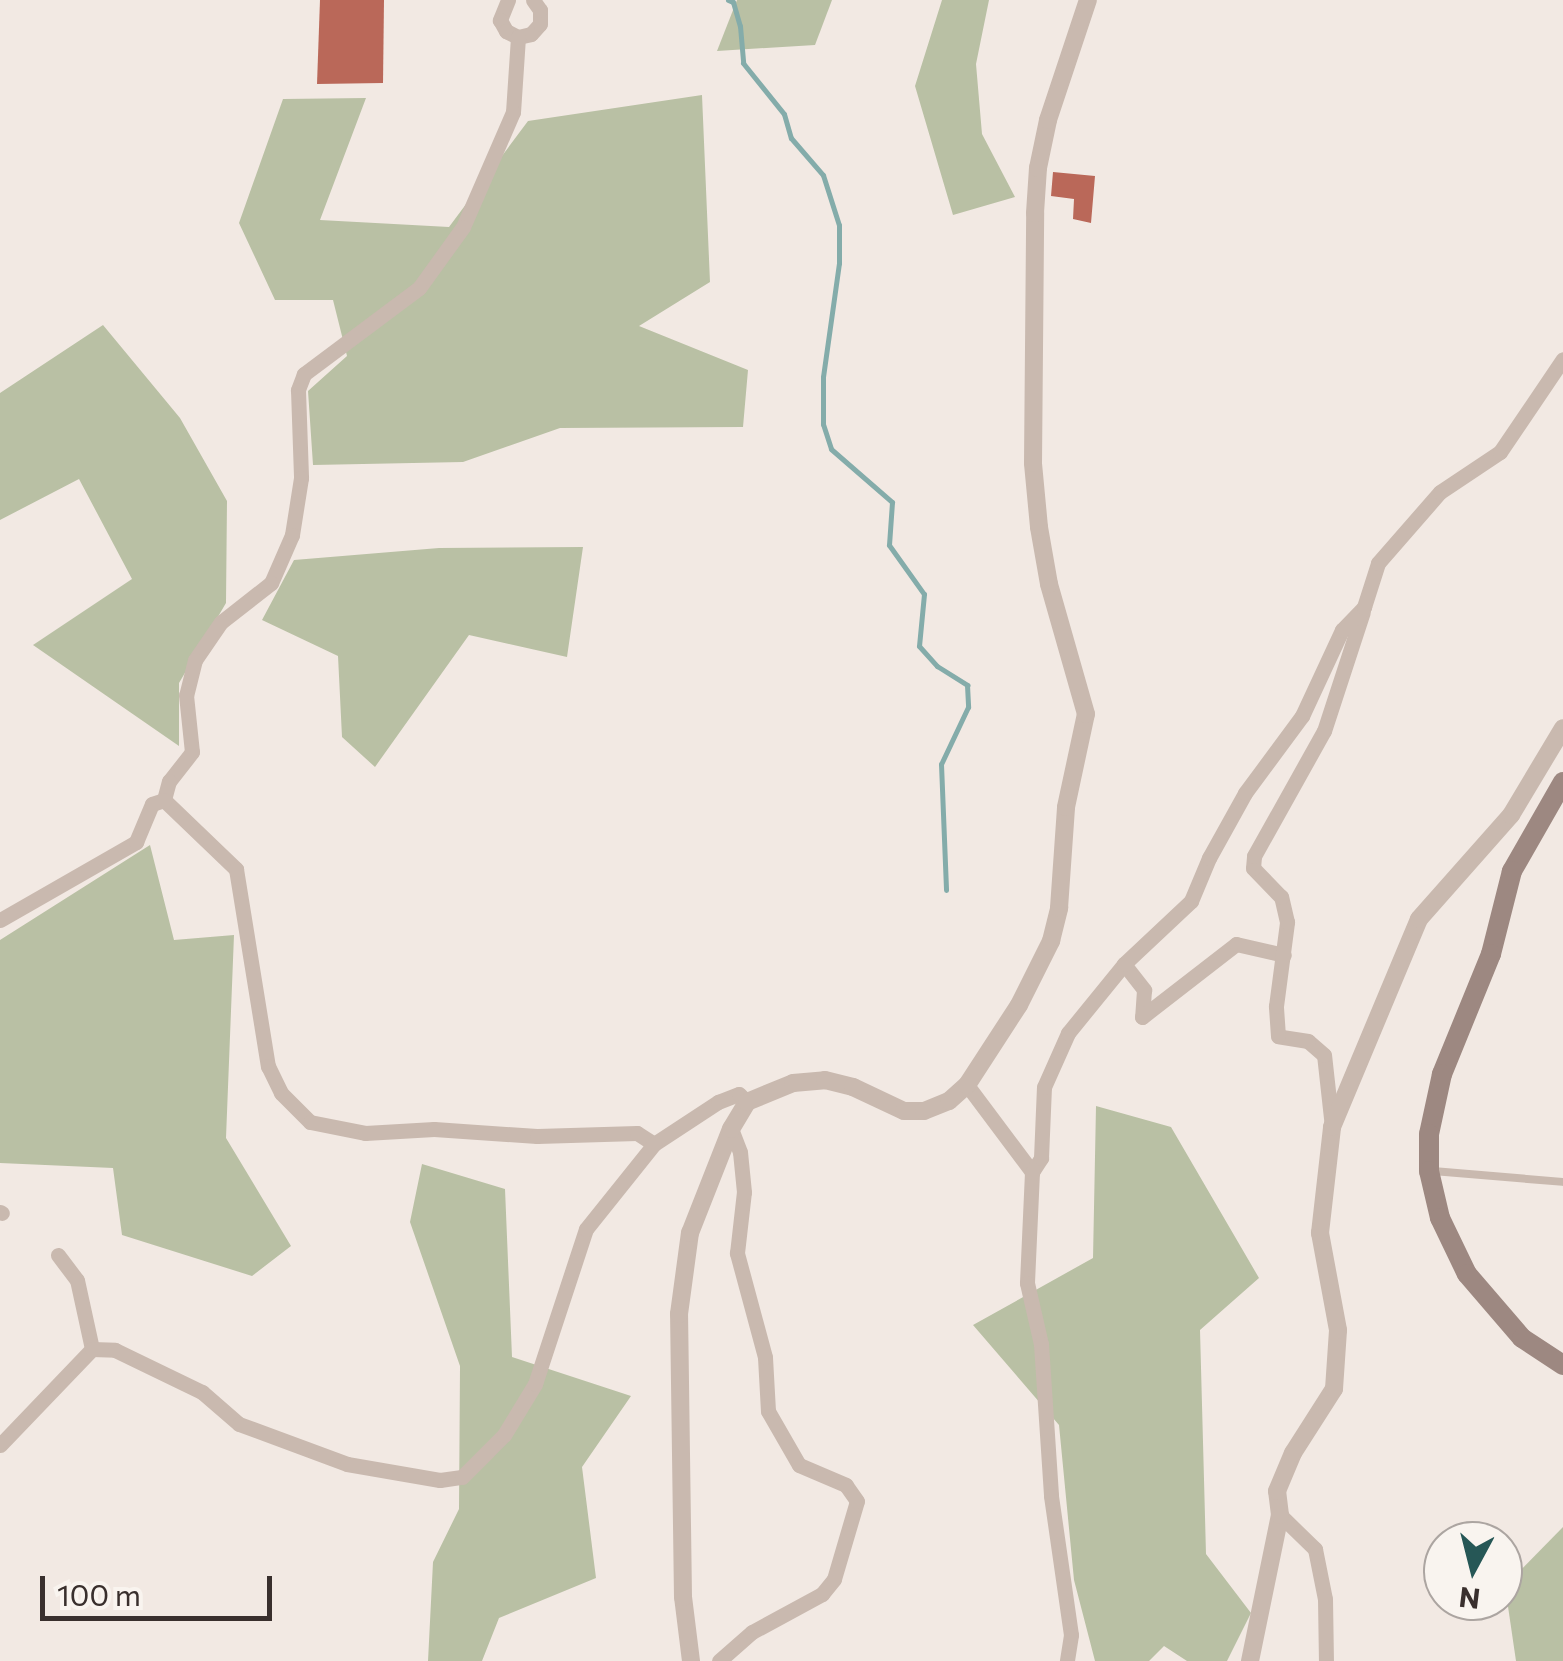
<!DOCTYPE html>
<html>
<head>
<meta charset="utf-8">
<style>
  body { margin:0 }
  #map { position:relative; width:1563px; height:1661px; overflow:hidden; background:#f2e9e3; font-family:Commissioner,sans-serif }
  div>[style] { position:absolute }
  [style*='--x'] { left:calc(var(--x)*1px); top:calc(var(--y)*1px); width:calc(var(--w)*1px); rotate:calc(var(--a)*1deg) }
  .green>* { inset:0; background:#b9c0a4 }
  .stream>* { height:5px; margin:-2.5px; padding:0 2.5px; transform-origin:2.5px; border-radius:2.5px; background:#84acaa }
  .building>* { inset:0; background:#ba6859 }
  .service>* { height:8px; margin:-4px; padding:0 4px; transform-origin:4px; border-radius:4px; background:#c9b9af }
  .minor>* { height:15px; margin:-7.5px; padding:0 7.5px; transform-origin:7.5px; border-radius:7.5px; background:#c9b9af }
  .tertiary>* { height:18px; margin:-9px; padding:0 9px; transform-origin:9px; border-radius:9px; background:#c9b9af }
  .secondary>* { height:20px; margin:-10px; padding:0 10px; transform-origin:10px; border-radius:10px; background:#9d8881 }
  span { translate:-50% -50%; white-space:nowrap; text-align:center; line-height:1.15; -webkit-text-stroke:8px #f9f4ef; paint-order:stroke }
  .north { position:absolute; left:1423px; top:1521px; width:100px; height:100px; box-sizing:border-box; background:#f9f4ef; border:2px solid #aca5a1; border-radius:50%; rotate:187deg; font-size:28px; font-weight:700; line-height:40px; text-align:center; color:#392f2d }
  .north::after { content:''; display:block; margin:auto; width:35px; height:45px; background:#265756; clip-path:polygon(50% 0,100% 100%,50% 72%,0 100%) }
  .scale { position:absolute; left:40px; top:1576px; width:232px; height:45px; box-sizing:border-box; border:5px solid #392f2d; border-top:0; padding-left:12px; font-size:30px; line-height:35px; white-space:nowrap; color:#392f2d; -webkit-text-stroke:8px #f9f4ef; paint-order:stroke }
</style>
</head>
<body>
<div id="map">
  <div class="green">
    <i style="clip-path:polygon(737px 0,832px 0,815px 45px,717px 51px)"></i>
    <i style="clip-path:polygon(942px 0,989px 0,976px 64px,982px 134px,1015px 197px,953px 215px,915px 86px)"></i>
    <i style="clip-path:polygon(702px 95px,710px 282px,639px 326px,748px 370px,743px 427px,560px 428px,463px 462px,313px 465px,308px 391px,347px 356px,333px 300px,275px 300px,239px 223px,283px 99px,366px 98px,320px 220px,449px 227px,528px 121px)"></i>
    <i style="clip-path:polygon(103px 325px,180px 418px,227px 501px,226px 603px,179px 683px,179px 746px,33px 645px,132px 579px,79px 479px,0 520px,0 393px)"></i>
    <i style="clip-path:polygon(583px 547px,567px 657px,469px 635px,375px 767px,342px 737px,338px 656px,262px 620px,294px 560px,439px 548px)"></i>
    <i style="clip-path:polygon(150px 845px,174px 940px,234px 935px,226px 1138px,291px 1246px,252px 1276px,122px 1235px,113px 1168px,0 1163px,0 940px)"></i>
    <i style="clip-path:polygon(1096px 1106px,1171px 1127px,1259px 1278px,1200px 1330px,1206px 1554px,1251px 1613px,1227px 1661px,1187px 1661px,1164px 1646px,1149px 1661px,1095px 1661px,1074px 1580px,1059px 1425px,973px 1325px,1093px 1258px)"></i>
    <i style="clip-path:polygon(422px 1164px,505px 1189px,512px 1357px,631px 1396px,582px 1467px,596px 1578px,499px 1618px,482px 1661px,428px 1661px,433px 1562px,459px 1509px,460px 1366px,410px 1222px)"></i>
    <i style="clip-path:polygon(1563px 1527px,1563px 1661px,1516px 1661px,1505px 1586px)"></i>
  </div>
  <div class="stream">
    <i style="--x:728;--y:0;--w:5;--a:22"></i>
    <i style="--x:733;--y:2;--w:25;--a:74"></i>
    <i style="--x:740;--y:26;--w:37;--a:85"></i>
    <i style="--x:743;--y:63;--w:65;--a:51.2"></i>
    <i style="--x:784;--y:114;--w:25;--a:74"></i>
    <i style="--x:791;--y:138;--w:49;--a:49.1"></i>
    <i style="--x:823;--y:175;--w:52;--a:72.3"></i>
    <i style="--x:839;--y:225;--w:38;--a:90"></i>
    <i style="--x:839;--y:263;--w:115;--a:98"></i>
    <i style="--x:823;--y:377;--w:47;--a:90"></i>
    <i style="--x:823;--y:424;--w:26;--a:72"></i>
    <i style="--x:831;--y:449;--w:81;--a:41"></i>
    <i style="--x:892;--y:502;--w:43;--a:94"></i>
    <i style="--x:889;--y:545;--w:60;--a:54.5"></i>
    <i style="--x:924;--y:594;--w:52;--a:95.5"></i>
    <i style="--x:919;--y:646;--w:27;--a:48"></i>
    <i style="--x:937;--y:666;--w:36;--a:32"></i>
    <i style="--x:967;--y:685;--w:22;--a:87"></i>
    <i style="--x:968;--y:707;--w:63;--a:115.3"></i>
    <i style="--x:941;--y:764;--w:126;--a:87.7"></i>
  </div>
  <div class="building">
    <i style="clip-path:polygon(320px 0,384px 0,383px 83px,317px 84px)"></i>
    <i style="clip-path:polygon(1053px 172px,1095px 176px,1091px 223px,1073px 219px,1074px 199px,1051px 196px)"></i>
  </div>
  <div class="service">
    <i style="--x:1433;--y:1171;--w:130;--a:4.8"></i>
  </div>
  <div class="minor">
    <i style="--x:508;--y:0;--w:22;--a:112"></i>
    <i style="--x:500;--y:20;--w:13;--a:61"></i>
    <i style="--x:506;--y:31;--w:13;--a:27"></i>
    <i style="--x:518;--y:37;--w:13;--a:-13"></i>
    <i style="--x:531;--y:34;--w:13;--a:-48"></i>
    <i style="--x:540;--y:24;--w:14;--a:-90"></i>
    <i style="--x:540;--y:10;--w:12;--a:-125"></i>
    <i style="--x:518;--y:37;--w:75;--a:93.8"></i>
    <i style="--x:513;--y:112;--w:125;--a:113.5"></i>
    <i style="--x:463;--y:227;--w:75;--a:125.8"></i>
    <i style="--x:419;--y:288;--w:144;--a:143.2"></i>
    <i style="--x:304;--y:374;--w:17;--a:111"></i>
    <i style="--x:298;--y:390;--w:88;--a:88"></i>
    <i style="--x:301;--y:478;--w:58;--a:99"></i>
    <i style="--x:292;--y:535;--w:52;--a:113.6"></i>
    <i style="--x:271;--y:583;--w:63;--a:142"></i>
    <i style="--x:221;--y:622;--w:46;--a:124.4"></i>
    <i style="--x:195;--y:660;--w:36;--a:104"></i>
    <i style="--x:186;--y:695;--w:57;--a:84"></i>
    <i style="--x:192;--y:752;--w:37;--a:128"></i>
    <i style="--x:169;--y:781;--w:20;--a:105"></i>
    <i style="--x:164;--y:800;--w:100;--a:43.8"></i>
    <i style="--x:236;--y:869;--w:200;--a:80.8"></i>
    <i style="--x:268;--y:1066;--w:30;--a:64"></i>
    <i style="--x:281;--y:1093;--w:41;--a:45"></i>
    <i style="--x:310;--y:1122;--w:56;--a:11.3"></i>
    <i style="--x:365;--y:1133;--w:69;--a:-3.3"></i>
    <i style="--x:434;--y:1129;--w:103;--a:3.9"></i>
    <i style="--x:537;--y:1136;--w:100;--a:-1.7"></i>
    <i style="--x:637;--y:1133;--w:20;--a:33"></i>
    <i style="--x:654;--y:1144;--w:77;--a:-33.3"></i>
    <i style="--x:718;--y:1102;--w:22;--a:-21"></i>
    <i style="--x:739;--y:1094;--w:11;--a:45"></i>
    <i style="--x:0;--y:920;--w:157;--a:-29.8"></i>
    <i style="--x:136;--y:842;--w:41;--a:-67.2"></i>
    <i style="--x:152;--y:804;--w:13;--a:-18"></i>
    <i style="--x:1124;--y:964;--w:33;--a:52"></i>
    <i style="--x:1144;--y:990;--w:27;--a:94"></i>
    <i style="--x:1142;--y:1017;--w:119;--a:-37.8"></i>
    <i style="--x:1236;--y:944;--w:49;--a:12.9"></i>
    <i style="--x:967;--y:1085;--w:109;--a:53.2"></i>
    <i style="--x:1032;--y:1172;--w:111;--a:92.6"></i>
    <i style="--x:1027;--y:1283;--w:63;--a:77.1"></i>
    <i style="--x:1041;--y:1344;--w:152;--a:86.2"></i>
    <i style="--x:1051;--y:1496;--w:140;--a:81.8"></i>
    <i style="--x:1071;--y:1635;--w:26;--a:99"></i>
    <i style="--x:1332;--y:1127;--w:72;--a:-96.3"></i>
    <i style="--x:1324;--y:1055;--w:21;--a:-139"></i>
    <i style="--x:1308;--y:1041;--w:30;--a:-171"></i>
    <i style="--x:1278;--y:1036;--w:30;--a:-94"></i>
    <i style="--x:1276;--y:1006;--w:85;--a:-82.5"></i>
    <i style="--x:1287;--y:922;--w:26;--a:-103"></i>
    <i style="--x:1281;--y:897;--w:40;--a:-134"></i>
    <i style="--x:1253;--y:868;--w:12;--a:-85"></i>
    <i style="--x:1254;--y:856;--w:143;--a:-60.8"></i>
    <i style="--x:1324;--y:731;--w:125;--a:-71.9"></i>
    <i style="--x:1032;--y:1172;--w:17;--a:-57"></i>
    <i style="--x:1041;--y:1158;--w:71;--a:-87.6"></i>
    <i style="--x:1044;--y:1087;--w:59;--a:-66"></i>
    <i style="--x:1068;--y:1033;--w:89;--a:-50.9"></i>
    <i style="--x:1124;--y:964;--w:92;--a:-43.2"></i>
    <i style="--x:1191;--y:901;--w:47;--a:-67.3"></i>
    <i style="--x:1209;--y:858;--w:74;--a:-61"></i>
    <i style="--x:1245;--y:793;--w:96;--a:-53.5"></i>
    <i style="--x:1302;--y:716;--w:95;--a:-65.1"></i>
    <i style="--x:1342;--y:630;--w:32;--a:-46"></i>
    <i style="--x:1364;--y:607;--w:46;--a:-72.3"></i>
    <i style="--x:1378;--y:563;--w:94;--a:-48.9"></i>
    <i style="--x:1440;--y:492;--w:72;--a:-33.7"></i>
    <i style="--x:1500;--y:452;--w:112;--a:-55.9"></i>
    <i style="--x:0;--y:1212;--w:2;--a:27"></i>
    <i style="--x:58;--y:1255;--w:31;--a:53"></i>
    <i style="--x:77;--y:1280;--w:71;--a:77.7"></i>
    <i style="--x:0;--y:1445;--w:133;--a:-46.2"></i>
    <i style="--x:92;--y:1349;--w:23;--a:2"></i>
    <i style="--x:115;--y:1350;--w:97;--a:25.8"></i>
    <i style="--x:202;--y:1392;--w:49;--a:40.9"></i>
    <i style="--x:239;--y:1424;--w:115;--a:20.3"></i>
    <i style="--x:347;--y:1464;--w:94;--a:9.8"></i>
    <i style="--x:440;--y:1480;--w:22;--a:-8"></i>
    <i style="--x:462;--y:1477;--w:59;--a:-45"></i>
    <i style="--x:504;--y:1435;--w:60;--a:-58.7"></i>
    <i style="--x:535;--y:1384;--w:163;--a:-71.8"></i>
    <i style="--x:586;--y:1229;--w:109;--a:-51.3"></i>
    <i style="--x:1280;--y:1515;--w:49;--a:44.2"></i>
    <i style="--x:1315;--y:1549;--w:51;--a:78.7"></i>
    <i style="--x:1325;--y:1599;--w:62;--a:89.1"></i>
    <i style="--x:719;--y:1661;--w:44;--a:-41.3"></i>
    <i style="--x:752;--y:1632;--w:80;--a:-28.5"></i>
    <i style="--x:822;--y:1594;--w:19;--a:-51"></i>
    <i style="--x:834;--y:1579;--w:81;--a:-73.6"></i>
    <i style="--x:857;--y:1501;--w:19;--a:-125"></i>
    <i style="--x:846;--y:1485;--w:51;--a:-156.9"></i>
    <i style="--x:799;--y:1465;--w:62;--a:-119.9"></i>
    <i style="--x:768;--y:1411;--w:54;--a:-93.2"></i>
    <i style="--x:765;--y:1357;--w:108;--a:-105.1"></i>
    <i style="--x:737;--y:1253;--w:61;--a:-83.5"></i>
    <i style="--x:744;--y:1192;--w:40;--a:-95.7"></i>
    <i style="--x:740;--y:1152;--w:25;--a:-111"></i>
  </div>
  <div class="tertiary">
    <i style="--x:691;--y:1661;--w:64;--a:-97.1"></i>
    <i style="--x:683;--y:1597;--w:283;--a:-90.8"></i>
    <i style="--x:679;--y:1314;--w:82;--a:-82.3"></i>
    <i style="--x:690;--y:1233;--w:112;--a:-68.5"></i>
    <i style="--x:731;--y:1129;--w:31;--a:-59"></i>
    <i style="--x:747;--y:1102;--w:50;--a:-22.4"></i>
    <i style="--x:793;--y:1083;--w:32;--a:-5"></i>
    <i style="--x:825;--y:1080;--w:29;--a:14"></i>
    <i style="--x:853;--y:1087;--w:56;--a:25.2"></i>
    <i style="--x:904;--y:1111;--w:20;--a:0"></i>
    <i style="--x:924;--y:1111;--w:27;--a:-22"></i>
    <i style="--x:949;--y:1101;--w:24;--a:-42"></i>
    <i style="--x:967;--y:1085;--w:95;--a:-57"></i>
    <i style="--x:1019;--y:1005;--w:72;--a:-63.4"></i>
    <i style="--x:1051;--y:941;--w:34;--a:-76"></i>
    <i style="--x:1059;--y:908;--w:101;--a:-86"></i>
    <i style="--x:1066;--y:807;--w:95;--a:-77.9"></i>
    <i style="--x:1086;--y:714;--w:135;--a:-105.9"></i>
    <i style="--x:1049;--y:584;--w:58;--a:-100"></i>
    <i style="--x:1039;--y:527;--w:64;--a:-95.4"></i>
    <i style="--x:1033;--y:463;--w:250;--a:-89.5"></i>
    <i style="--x:1035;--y:213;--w:45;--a:-86.2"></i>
    <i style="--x:1038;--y:168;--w:49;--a:-78.2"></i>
    <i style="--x:1048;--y:120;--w:126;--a:-71.6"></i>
    <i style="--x:1250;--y:1661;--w:149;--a:-78.4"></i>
    <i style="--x:1280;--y:1515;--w:24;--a:-97"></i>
    <i style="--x:1277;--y:1491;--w:41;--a:-67.2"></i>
    <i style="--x:1293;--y:1453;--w:76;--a:-57.4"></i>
    <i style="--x:1334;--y:1389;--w:59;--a:-86.1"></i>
    <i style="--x:1338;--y:1330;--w:99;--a:-100.5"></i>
    <i style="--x:1320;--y:1233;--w:107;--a:-83.5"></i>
    <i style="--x:1332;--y:1127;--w:225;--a:-67.3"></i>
    <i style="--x:1419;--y:919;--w:139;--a:-48.5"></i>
    <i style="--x:1511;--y:815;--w:101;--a:-59.1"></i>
  </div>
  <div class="secondary">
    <i style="--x:1563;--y:782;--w:103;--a:119.8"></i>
    <i style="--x:1512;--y:871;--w:86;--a:104.2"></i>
    <i style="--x:1491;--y:954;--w:130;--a:112.2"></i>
    <i style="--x:1442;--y:1074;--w:61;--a:102.2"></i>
    <i style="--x:1429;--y:1134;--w:37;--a:90"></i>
    <i style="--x:1429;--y:1171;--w:48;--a:76.8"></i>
    <i style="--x:1440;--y:1218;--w:62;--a:64.3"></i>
    <i style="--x:1467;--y:1274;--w:84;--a:49.3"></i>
    <i style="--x:1522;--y:1338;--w:49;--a:33.4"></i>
  </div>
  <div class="north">N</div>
  <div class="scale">100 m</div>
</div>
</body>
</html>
